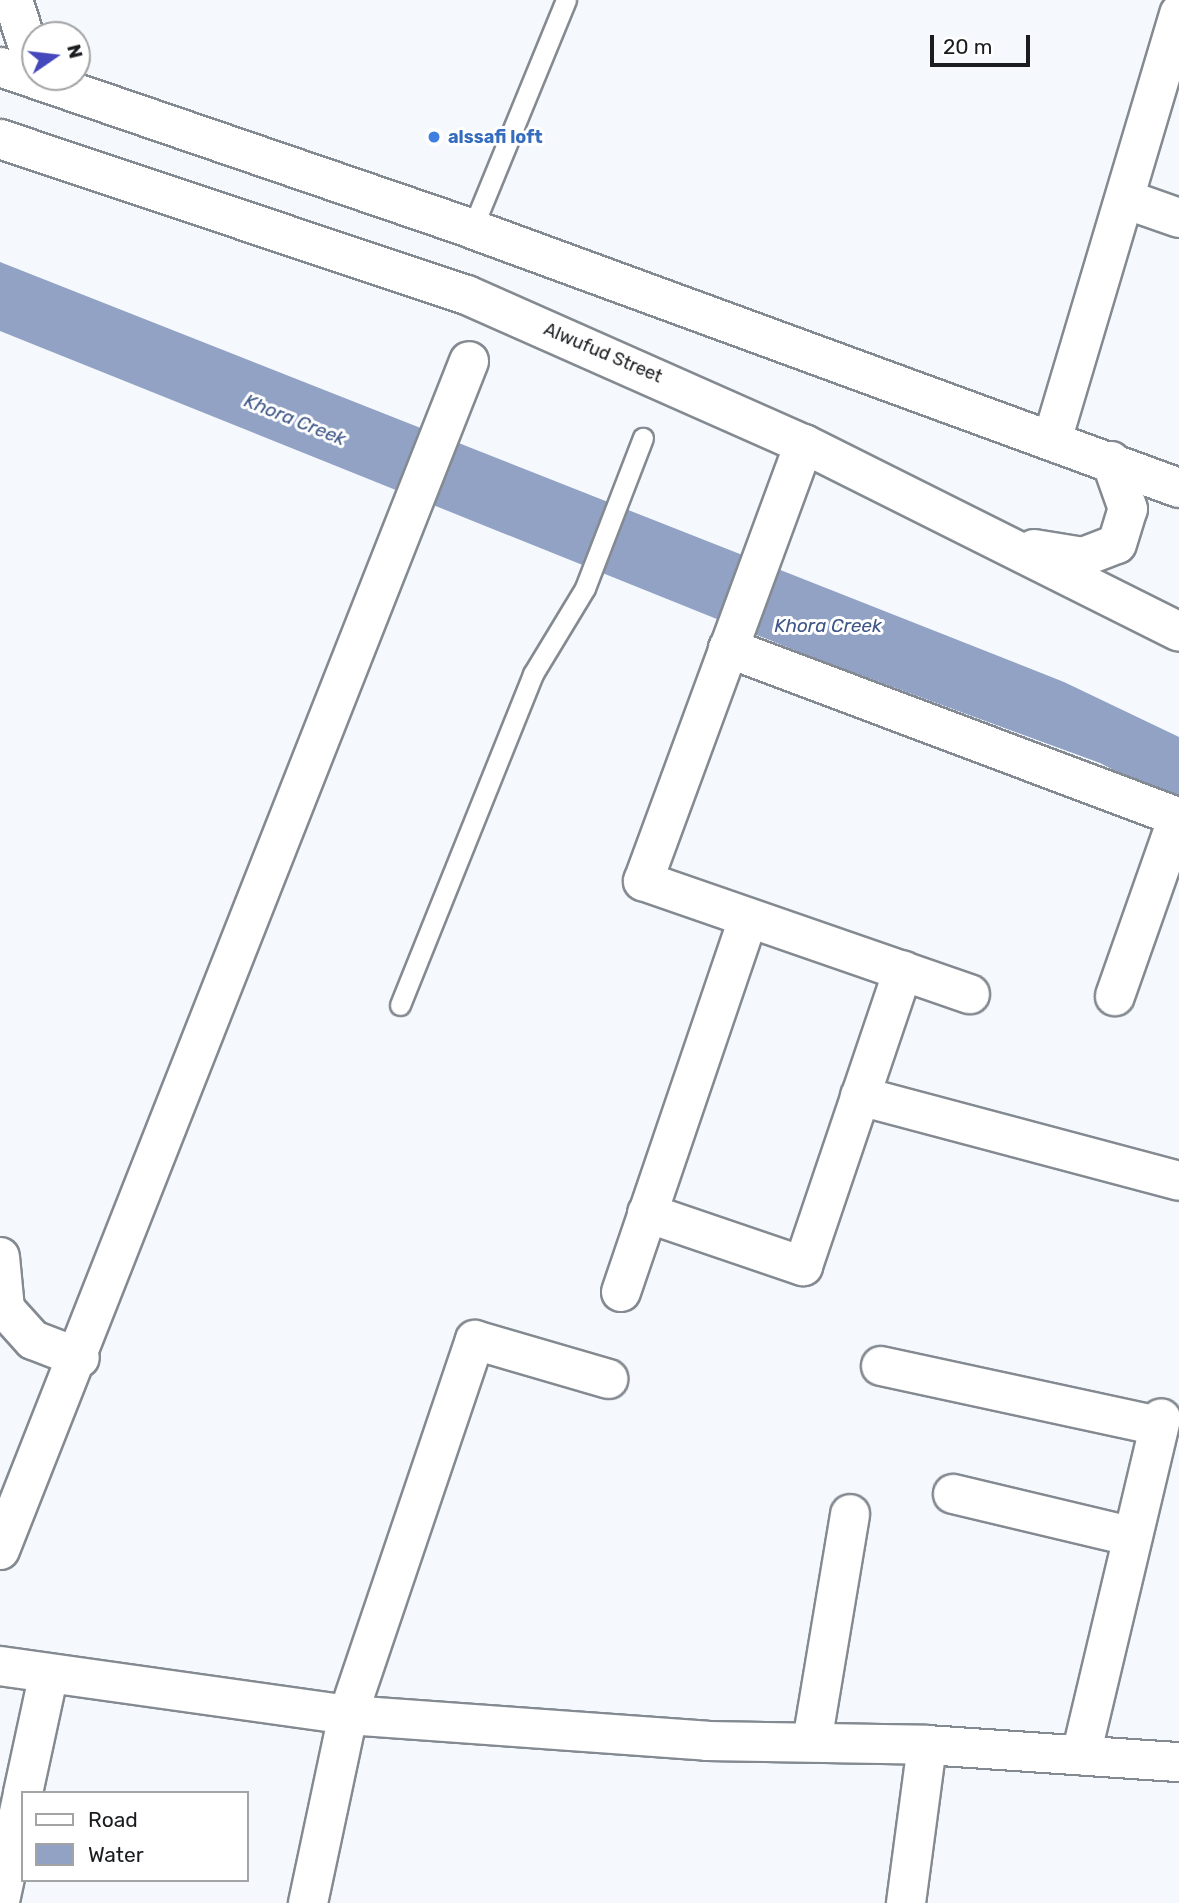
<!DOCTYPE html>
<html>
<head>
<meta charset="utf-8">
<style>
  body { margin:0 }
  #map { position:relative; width:1179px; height:1903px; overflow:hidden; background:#f5f9fe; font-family:Rubik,sans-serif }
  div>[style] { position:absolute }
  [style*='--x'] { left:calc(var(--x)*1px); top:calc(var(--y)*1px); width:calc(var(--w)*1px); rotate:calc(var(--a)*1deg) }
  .water>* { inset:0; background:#91a2c5 }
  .roads { filter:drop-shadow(2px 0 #848a91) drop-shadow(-2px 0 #848a91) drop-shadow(0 2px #848a91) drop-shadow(0 -2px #848a91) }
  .lane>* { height:19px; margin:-9.5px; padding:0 9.5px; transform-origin:9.5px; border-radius:9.5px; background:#fff }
  .street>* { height:38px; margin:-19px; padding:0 19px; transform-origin:19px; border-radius:19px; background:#fff }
  .primary>* { height:38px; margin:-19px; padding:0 19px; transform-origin:19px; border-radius:19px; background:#fff }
  .dots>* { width:19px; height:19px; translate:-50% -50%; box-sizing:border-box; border:4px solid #fff; border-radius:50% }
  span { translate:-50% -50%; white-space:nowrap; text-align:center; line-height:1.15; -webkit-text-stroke:6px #fff; paint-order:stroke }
  .shop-label { font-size:18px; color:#366cbe; font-weight:700 }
  .left { translate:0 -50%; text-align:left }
  .street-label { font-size:18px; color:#1a1c1f }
  .water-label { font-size:19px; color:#3e5686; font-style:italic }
  .legend { position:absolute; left:21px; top:1791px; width:228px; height:91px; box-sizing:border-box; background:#fff; border:2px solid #a3a4a5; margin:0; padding:9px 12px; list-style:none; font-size:21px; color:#1a1c1f }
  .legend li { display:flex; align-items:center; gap:14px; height:35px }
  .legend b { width:35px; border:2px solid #a3a4a5 }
  .north { position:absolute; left:21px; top:21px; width:70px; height:70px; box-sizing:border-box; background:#fff; border:2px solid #a3a4a5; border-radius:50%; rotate:76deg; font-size:19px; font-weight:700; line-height:28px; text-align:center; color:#1a1c1f }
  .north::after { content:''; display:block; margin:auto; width:24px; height:32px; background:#4547bc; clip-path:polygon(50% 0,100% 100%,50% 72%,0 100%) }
  .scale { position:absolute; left:930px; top:35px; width:100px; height:32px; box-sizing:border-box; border:4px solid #1a1c1f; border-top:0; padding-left:9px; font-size:21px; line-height:24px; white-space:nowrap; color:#1a1c1f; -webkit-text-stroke:5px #fff; paint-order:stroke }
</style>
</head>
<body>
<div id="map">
  <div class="water">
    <i style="clip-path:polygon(0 262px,1064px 682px,1179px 737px,1179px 804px,1100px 763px,814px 658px,0 331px)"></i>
  </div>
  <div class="roads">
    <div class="lane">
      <i style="--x:472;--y:229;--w:248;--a:-67.7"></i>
      <i style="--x:400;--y:1005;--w:357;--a:-68.1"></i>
      <i style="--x:533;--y:674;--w:100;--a:-58.8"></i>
      <i style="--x:585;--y:588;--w:161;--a:-68.9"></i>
    </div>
    <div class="street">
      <i style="--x:1125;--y:199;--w:57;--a:19.4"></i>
      <i style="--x:1053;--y:437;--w:442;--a:-73.4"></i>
      <i style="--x:804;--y:444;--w:466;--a:110.2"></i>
      <i style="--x:643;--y:881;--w:346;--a:19.1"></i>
      <i style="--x:728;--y:648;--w:481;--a:20.6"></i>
      <i style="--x:1178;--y:817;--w:190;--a:109.4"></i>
      <i style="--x:860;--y:1096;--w:330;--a:14.9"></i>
      <i style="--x:647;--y:1213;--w:165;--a:18.8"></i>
      <i style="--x:803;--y:1266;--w:312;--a:-71.3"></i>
      <i style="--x:0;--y:1257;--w:52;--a:84.5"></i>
      <i style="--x:5;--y:1309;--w:42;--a:47.9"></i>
      <i style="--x:33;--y:1340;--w:50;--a:21"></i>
      <i style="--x:621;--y:1292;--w:395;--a:-71.2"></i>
      <i style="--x:881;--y:1366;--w:284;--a:12.2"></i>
      <i style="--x:953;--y:1494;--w:181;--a:13.4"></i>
      <i style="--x:0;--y:1550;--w:1278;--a:-68.47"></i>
      <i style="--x:0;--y:1666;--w:351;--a:8"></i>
      <i style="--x:348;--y:1715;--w:360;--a:4.1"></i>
      <i style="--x:707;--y:1741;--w:220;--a:1"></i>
      <i style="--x:927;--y:1745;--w:253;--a:3.9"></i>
      <i style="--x:812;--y:1742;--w:231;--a:-80.5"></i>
      <i style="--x:1081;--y:1755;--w:346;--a:-76.6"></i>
      <i style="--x:23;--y:1793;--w:119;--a:-77.8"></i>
      <i style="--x:0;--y:1901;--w:109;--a:-77.9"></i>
      <i style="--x:308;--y:1903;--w:192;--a:-78"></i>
      <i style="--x:348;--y:1715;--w:396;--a:-71.3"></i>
      <i style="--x:475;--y:1340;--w:139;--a:16.3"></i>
      <i style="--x:906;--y:1903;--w:159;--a:-82.4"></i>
    </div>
    <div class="primary">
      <i style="--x:13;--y:0;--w:72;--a:72.3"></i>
      <i style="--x:0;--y:67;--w:499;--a:18.9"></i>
      <i style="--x:472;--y:229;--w:753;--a:20.12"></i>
      <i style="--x:0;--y:139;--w:492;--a:18.5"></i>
      <i style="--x:467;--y:295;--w:368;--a:23.9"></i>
      <i style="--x:804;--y:444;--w:419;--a:26.6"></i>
      <i style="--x:1034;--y:549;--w:50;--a:9.3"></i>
      <i style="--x:1083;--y:557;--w:36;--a:-21"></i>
      <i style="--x:1117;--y:544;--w:37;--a:-73"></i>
      <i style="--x:1128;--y:509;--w:51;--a:-109.5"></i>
    </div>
  </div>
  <div class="dots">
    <i style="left:434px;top:137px;background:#3f7fe0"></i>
  </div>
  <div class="shop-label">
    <span class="left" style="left:448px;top:137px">alssafi loft</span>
  </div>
  <div class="street-label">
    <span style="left:603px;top:353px;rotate:23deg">Alwufud Street</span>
  </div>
  <div class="water-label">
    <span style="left:295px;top:420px;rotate:22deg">Khora Creek</span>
    <span style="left:828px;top:626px">Khora Creek</span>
  </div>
  <ul class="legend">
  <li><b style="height:9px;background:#fff"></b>Road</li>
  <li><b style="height:19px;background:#91a2c5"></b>Water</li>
  </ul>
  <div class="north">N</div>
  <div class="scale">20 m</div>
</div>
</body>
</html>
